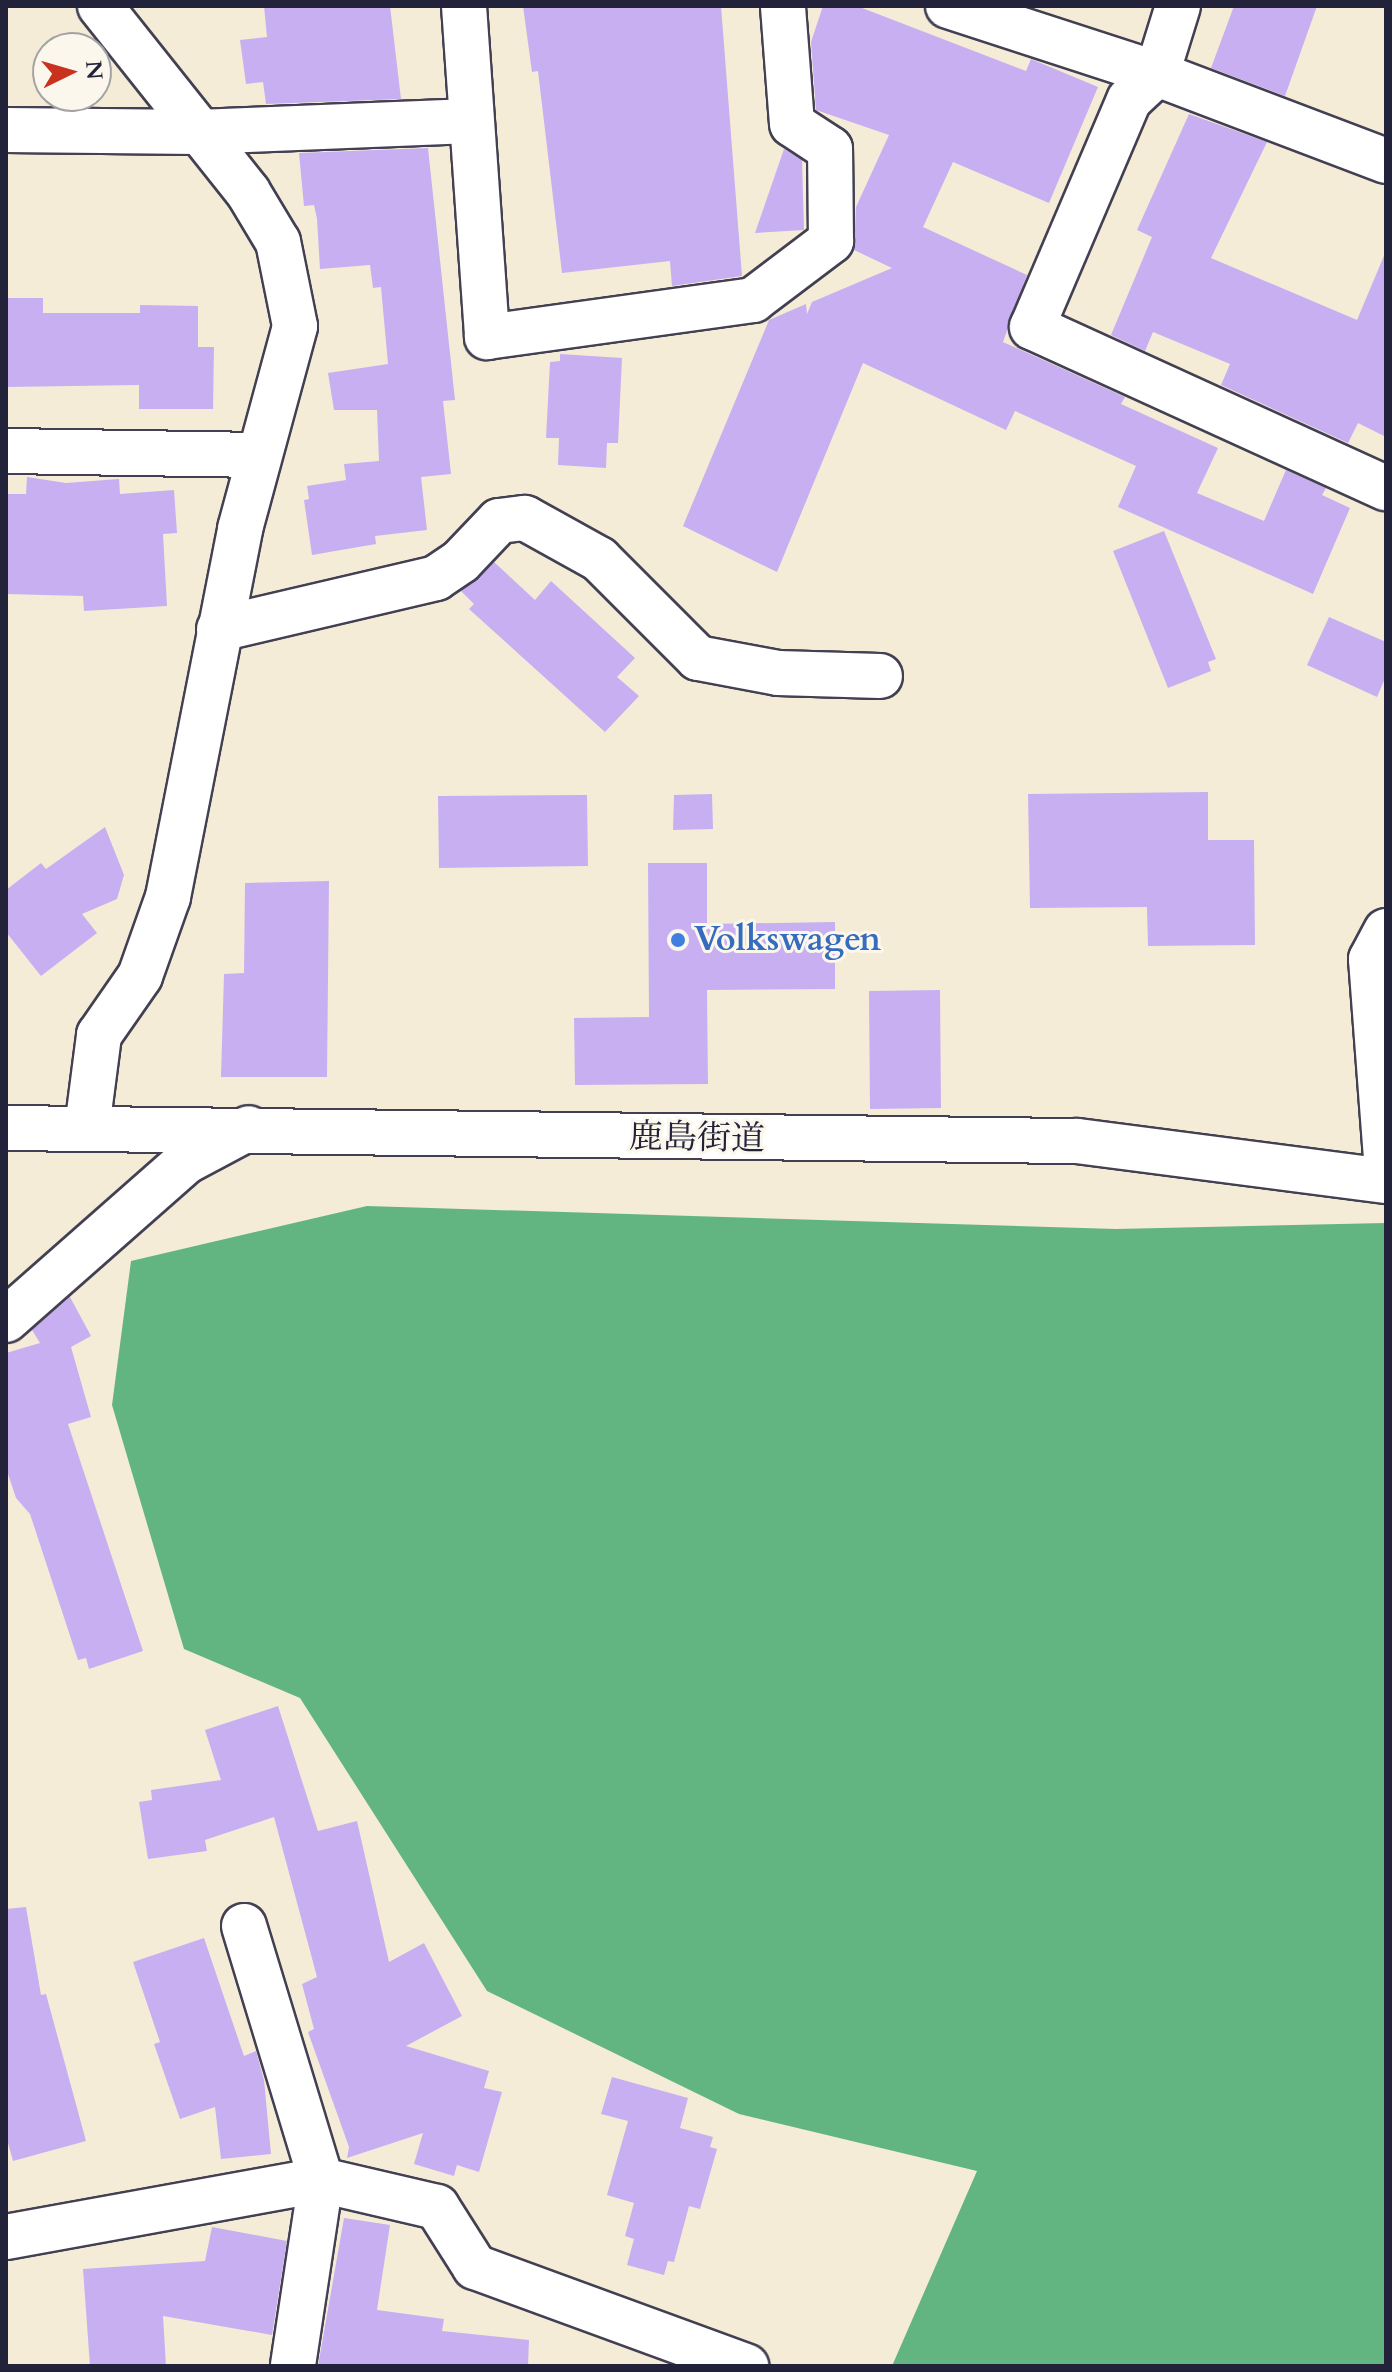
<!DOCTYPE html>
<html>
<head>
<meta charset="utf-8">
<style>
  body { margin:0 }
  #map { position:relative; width:1392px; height:2372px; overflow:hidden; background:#f4ecd6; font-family:Cardo,"Noto Serif JP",serif }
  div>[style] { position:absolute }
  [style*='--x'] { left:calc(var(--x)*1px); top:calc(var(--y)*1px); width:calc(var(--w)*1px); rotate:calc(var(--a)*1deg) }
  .forest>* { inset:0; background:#62b581 }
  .building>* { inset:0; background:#c8aff2 }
  .roads { filter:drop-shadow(2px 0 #424052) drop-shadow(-2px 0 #424052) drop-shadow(0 2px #424052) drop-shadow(0 -2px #424052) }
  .street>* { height:44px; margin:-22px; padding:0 22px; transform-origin:22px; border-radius:22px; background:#fff }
  .secondary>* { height:44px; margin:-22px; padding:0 22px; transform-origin:22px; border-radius:22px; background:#fff }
  .dots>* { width:22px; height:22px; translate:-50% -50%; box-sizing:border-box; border:4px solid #fbf7ec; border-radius:50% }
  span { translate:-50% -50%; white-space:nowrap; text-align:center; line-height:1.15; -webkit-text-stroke:6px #fbf7ec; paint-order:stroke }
  .shop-label { font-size:34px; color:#366cbe; font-weight:700 }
  .left { translate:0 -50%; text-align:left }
  .street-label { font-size:34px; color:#22223b }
  .frame { position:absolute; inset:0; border:8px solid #22223b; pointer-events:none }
  .north { position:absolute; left:32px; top:32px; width:80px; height:80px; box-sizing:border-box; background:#fbf7ec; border:2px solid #a4a2a5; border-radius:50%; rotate:85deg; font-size:22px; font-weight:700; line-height:32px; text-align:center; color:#22223b }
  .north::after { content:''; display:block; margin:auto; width:28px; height:36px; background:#c8321e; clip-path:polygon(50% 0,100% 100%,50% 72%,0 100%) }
</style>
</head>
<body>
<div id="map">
  <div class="forest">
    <i style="clip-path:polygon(367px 1206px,1116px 1229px,1386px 1223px,1386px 2366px,892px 2366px,977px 2171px,739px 2114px,487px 1991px,300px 1698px,184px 1649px,112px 1405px,131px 1261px)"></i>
  </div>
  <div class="building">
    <i style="clip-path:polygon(264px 6px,390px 6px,401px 99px,266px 104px,263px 82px,246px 84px,240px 40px,267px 37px)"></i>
    <i style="clip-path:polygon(523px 6px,721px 6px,742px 276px,672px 286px,670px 261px,562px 273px,538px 71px,532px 72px)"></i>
    <i style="clip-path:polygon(823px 6px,857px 6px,1026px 71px,1031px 59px,1098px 87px,1049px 203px,953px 162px,923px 227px,1027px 275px,1003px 342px,1125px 397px,1121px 404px,1218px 448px,1197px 493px,1264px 521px,1286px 470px,1326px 488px,1322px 495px,1350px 508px,1313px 594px,1118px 507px,1136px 466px,1015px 411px,1006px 430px,863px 363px,777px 572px,683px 526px,769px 320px,806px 304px,807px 314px,812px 302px,892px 268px,854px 250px,856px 207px,889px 135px,816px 110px,811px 42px)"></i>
    <i style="clip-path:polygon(1234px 6px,1317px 6px,1285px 96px,1211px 68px)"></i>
    <i style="clip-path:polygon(1189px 114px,1267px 142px,1211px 258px,1357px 320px,1386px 251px,1386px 437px,1358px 423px,1348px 443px,1221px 385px,1230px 364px,1153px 332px,1145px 351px,1111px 335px,1152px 237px,1137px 230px)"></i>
    <i style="clip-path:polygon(428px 148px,455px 400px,443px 401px,451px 474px,421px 477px,427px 530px,375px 536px,376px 544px,312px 555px,304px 500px,309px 499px,307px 486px,346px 480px,344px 464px,379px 461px,377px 410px,334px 410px,328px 373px,388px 364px,381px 287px,373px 288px,370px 265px,320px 269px,317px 219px,314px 205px,304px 206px,299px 153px)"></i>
    <i style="clip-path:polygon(784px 149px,802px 160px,804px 230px,755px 233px)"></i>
    <i style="clip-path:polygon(6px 298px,43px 298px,43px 313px,140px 313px,140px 305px,198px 306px,198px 347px,214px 347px,213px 409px,139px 409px,139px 385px,6px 387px)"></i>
    <i style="clip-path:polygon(560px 354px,622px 358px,618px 443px,607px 443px,606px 468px,558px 465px,559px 438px,546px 438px,550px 362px,560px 361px)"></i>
    <i style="clip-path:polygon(27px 477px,66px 483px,119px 479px,120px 494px,174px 490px,177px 533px,163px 534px,167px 606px,84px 611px,83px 596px,6px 594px,6px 494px,26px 494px)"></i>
    <i style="clip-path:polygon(1164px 531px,1216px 659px,1208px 662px,1211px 671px,1168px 688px,1113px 551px)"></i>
    <i style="clip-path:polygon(494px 562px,535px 600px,551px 581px,635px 658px,617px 677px,639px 696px,605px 732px,469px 609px,474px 604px,461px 591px)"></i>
    <i style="clip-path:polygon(1329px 617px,1386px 642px,1386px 676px,1377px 697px,1307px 665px)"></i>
    <i style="clip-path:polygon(1208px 792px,1208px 840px,1254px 840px,1255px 945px,1148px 946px,1147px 907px,1030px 908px,1028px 794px)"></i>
    <i style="clip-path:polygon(712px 794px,713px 829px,673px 830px,674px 795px)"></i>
    <i style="clip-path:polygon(587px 795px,588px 866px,439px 868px,438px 796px)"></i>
    <i style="clip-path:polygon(105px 827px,124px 875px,117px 899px,82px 914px,97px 933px,41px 976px,6px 932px,6px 890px,41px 863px,46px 869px)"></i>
    <i style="clip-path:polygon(648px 863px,707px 863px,707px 924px,835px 922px,835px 989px,707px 990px,708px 1084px,575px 1085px,574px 1018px,649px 1017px)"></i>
    <i style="clip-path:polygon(329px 881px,327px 1077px,221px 1077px,224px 974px,244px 973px,245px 883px)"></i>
    <i style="clip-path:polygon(940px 990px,941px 1108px,870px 1109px,869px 991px)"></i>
    <i style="clip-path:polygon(70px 1297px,91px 1336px,71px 1347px,91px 1417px,68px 1424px,143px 1651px,89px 1669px,86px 1658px,78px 1660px,30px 1514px,16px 1498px,6px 1468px,6px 1353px,40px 1343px,32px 1330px)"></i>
    <i style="clip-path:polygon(278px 1706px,318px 1831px,357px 1821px,389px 1962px,424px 1943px,462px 2016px,406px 2046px,489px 2071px,484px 2088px,502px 2092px,479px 2172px,457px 2165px,454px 2176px,414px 2164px,423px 2133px,347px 2158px,349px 2147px,308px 2032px,314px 2029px,302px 1984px,317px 1977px,274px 1817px,205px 1840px,207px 1851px,148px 1859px,139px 1802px,152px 1800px,151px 1790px,221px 1780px,205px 1730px)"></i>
    <i style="clip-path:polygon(26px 1907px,41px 1995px,46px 1994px,86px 2141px,13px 2161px,6px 2136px,6px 1909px)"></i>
    <i style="clip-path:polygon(204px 1938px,244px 2056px,256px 2051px,264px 2080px,271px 2154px,221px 2159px,215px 2107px,180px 2119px,154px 2044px,160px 2042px,133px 1962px)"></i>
    <i style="clip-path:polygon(612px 2077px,688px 2098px,680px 2128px,713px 2137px,710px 2147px,717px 2149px,700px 2209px,689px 2206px,674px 2262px,668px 2261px,664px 2275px,627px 2265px,634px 2239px,625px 2236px,634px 2203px,607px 2195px,628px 2121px,601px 2114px)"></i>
    <i style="clip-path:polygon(344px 2218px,390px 2225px,377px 2310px,444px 2319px,442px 2331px,529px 2340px,528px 2366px,318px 2366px)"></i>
    <i style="clip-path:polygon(212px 2227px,287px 2241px,272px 2335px,163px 2316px,166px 2366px,90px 2366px,83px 2269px,205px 2261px)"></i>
  </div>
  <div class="roads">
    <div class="street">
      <i style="--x:464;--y:6;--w:332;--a:86"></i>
      <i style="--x:487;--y:337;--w:269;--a:-7.9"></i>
      <i style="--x:753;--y:300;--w:98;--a:-37.1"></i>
      <i style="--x:831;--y:241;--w:92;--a:-90.6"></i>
      <i style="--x:830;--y:149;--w:45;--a:-146.7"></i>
      <i style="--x:792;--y:124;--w:118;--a:-94.4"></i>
      <i style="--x:948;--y:6;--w:220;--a:18"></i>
      <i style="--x:1157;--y:74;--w:245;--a:20.8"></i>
      <i style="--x:1178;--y:6;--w:71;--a:107.2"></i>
      <i style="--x:1157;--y:74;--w:38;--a:137"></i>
      <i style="--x:1129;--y:100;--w:247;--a:113.1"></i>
      <i style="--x:1032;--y:327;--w:389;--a:24.5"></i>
      <i style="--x:6;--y:130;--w:192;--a:0.6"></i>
      <i style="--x:198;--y:132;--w:273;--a:-2.3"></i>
      <i style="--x:6;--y:451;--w:252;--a:0.9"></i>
      <i style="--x:219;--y:629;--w:223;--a:-13.2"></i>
      <i style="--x:436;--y:578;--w:30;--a:-34"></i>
      <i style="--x:461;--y:561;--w:55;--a:-46.5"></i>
      <i style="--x:499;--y:521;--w:26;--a:-7"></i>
      <i style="--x:525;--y:518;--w:85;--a:29"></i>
      <i style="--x:599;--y:559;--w:140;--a:45"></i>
      <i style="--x:698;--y:658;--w:81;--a:10.6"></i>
      <i style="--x:778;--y:673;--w:102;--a:1.7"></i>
      <i style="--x:1386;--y:931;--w:32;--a:118"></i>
      <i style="--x:1371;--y:959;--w:201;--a:85.7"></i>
      <i style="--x:6;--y:1320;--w:239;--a:-41.4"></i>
      <i style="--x:185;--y:1162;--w:72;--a:-28"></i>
      <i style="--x:244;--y:1926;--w:265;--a:73.1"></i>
      <i style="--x:321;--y:2180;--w:188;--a:98.6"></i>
      <i style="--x:6;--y:2237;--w:320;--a:-10.3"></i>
      <i style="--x:321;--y:2180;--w:119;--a:13.1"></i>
      <i style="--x:437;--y:2207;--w:71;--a:57.7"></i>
      <i style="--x:475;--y:2267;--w:289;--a:20.1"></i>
    </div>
    <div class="secondary">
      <i style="--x:6;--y:1128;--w:1071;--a:0.7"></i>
      <i style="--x:1077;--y:1141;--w:312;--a:7.4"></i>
      <i style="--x:87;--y:1128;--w:94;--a:-82.6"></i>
      <i style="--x:99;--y:1035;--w:72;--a:-55.2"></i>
      <i style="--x:140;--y:976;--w:84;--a:-70.5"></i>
      <i style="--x:168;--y:897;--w:375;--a:-78.9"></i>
      <i style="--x:240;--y:529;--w:210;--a:-74.8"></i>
      <i style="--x:295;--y:326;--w:86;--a:-101.4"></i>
      <i style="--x:278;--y:242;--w:58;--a:-121"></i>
      <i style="--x:248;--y:192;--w:238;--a:-128.5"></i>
    </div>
  </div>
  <div class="dots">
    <i style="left:678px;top:940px;background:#3f7fe0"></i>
  </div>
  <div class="shop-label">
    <span class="left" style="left:694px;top:940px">Volkswagen</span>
  </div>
  <div class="street-label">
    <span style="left:697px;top:1138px;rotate:1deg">鹿島街道</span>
  </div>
  <div class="frame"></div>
  <div class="north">N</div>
</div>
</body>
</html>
